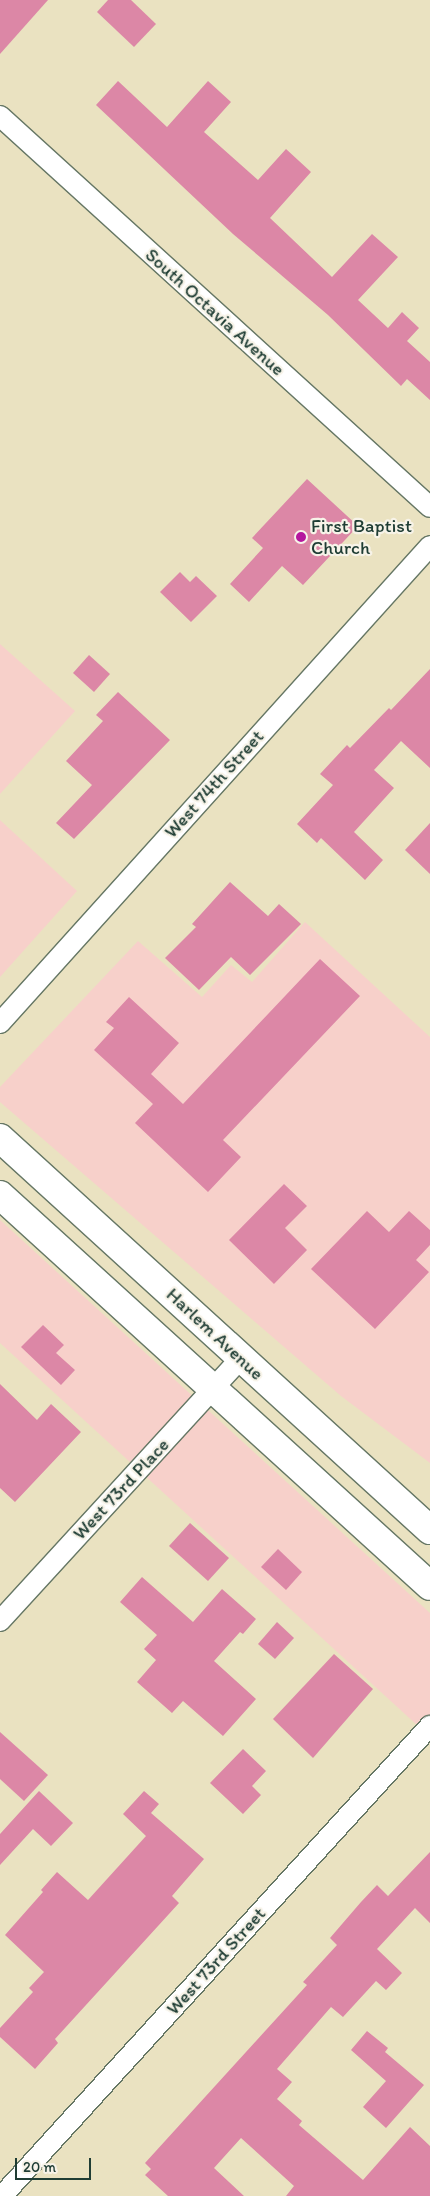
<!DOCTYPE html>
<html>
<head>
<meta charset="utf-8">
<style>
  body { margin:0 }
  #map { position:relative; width:430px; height:2196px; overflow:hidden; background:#eae2c1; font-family:Itim,sans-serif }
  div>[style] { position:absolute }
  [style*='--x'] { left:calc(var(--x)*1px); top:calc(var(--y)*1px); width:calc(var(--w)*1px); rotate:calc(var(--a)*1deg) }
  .built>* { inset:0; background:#f7d0ca }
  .building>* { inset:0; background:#dc87a6 }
  .roads { filter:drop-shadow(1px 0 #667765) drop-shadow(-1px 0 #667765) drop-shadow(0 1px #667765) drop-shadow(0 -1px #667765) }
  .street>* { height:20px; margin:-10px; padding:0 10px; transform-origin:10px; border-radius:10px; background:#fff }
  .primary>* { height:28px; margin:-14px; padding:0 14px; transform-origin:14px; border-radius:14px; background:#fff }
  .dots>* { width:14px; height:14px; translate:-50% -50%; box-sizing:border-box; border:2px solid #f7f3e8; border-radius:50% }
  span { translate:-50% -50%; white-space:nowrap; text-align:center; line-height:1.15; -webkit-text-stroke:4.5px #f7f3e8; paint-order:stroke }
  .street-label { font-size:19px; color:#1f3d34 }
  .poi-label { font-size:19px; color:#1f3d34 }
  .left { translate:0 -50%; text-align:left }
  .scale { position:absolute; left:15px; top:2158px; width:76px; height:22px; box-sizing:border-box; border:2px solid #1f3d34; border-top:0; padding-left:6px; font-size:15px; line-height:18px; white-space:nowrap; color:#1f3d34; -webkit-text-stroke:4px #f7f3e8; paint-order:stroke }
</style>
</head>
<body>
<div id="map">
  <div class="built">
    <i style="clip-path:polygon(0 644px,75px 711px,0 794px)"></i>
    <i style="clip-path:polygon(0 820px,77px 891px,0 977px)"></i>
    <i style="clip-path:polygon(305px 922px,430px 1037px,430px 1463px,341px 1396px,0 1102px,0 1087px,138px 941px,202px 997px,231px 965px,252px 982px)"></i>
    <i style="clip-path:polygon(0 1220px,430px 1613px,430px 1737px,0 1343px)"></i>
  </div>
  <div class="building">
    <i style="clip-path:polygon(0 0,48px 0,0 54px)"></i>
    <i style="clip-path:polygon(108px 0,131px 0,156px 24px,134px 47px,97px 12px)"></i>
    <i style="clip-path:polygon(118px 81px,167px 127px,208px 81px,231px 102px,204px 132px,258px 180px,286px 149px,311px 172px,270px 218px,332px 277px,372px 234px,398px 257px,358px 300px,388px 328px,402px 312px,419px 328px,407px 341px,430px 362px,430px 400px,407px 379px,401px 386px,328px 315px,233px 234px,96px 105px)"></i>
    <i style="clip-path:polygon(307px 479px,358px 526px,303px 585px,282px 566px,249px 602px,230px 584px,263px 548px,252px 538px)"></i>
    <i style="clip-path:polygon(180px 572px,190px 582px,196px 576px,217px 596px,191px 622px,160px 592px)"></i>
    <i style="clip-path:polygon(89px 655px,110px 674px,94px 692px,73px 673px)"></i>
    <i style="clip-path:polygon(430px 669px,430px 768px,401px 741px,374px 770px,394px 788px,354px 832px,383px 860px,365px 880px,321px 838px,317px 843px,297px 824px,333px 785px,320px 774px,347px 745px,350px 748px,389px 708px,391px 710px)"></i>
    <i style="clip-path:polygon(118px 692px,170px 740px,74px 839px,56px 823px,92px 785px,66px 761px,103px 721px,96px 715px)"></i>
    <i style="clip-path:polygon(430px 823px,430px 874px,405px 850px)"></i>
    <i style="clip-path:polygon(230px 882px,268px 916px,279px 904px,301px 924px,250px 975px,231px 957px,199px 990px,165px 958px,196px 927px,192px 924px)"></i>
    <i style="clip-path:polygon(320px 959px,360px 996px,223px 1140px,241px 1157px,208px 1192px,135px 1123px,153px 1104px,94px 1050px,114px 1028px,106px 1022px,129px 997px,179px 1043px,151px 1074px,183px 1104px)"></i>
    <i style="clip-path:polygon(284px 1184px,307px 1206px,285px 1228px,307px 1250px,274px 1284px,229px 1240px)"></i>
    <i style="clip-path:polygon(367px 1211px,389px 1232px,409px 1211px,430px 1230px,430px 1245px,416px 1260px,429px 1272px,375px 1329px,311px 1269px)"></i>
    <i style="clip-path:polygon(43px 1325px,64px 1345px,56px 1353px,75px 1370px,61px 1385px,21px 1347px)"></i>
    <i style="clip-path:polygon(0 1384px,37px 1420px,51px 1404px,81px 1432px,15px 1502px,0 1488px)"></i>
    <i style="clip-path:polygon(190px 1523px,229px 1558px,208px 1581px,169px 1546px)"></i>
    <i style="clip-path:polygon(278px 1549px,302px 1572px,286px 1590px,261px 1567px)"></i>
    <i style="clip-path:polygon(142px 1577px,193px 1622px,222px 1589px,256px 1619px,243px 1634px,240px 1632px,214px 1661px,256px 1699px,223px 1736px,183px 1701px,172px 1713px,137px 1682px,156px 1660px,144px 1649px,157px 1635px,120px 1602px)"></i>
    <i style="clip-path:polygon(277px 1622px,294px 1638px,275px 1659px,258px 1644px)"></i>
    <i style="clip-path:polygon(334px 1654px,373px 1689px,313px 1758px,273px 1719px)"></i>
    <i style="clip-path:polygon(0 1732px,48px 1775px,24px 1801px,0 1779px)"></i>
    <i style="clip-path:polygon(243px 1749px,266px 1771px,252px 1786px,261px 1795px,243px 1814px,210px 1783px)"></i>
    <i style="clip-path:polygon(39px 1791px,73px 1823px,51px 1846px,33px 1829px,0 1865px,0 1834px)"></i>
    <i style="clip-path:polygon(144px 1791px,159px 1804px,151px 1813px,204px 1859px,172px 1896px,179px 1903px,55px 2039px,58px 2043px,35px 2069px,0 2037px,0 2028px,33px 1992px,29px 1988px,44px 1972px,5px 1935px,43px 1892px,41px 1890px,57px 1872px,88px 1900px,146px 1836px,123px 1814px)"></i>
    <i style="clip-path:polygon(430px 1852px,430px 1923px,415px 1908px,377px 1949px,402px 1973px,386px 1990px,376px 1981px,343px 2017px,331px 2007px,277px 2069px,292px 2082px,277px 2099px,302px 2121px,299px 2125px,363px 2180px,410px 2127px,430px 2146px,430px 2196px,286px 2196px,294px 2186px,241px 2138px,214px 2168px,244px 2196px,168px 2196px,145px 2175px,151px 2169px,145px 2163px,307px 1985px,303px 1982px,337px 1945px,330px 1938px,361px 1902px,377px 1885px,388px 1896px)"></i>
    <i style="clip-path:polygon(367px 2031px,388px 2048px,385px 2052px,424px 2085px,386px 2128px,363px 2107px,386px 2081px,351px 2050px)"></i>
  </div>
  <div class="roads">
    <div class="street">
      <i style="--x:0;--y:116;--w:581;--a:42.28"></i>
      <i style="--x:0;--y:1023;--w:642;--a:-47.97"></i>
      <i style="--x:0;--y:1621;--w:357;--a:-47.5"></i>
      <i style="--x:2;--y:2196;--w:636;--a:-47.68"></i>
    </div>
    <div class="primary">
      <i style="--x:0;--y:1138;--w:582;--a:42.35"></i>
      <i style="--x:0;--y:1195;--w:581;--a:42.28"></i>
    </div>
  </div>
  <div class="dots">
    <i style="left:301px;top:537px;background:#b5179e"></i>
  </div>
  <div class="street-label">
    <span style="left:215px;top:312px;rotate:42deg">South Octavia Avenue</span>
    <span style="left:214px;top:784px;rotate:-48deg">West 74th Street</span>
    <span style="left:215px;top:1334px;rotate:43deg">Harlem Avenue</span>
    <span style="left:121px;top:1489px;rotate:-47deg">West 73rd Place</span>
    <span style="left:216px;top:1961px;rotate:-48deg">West 73rd Street</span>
  </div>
  <div class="poi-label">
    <span class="left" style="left:311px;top:537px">First Baptist<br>Church</span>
  </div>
  <div class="scale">20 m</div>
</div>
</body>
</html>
